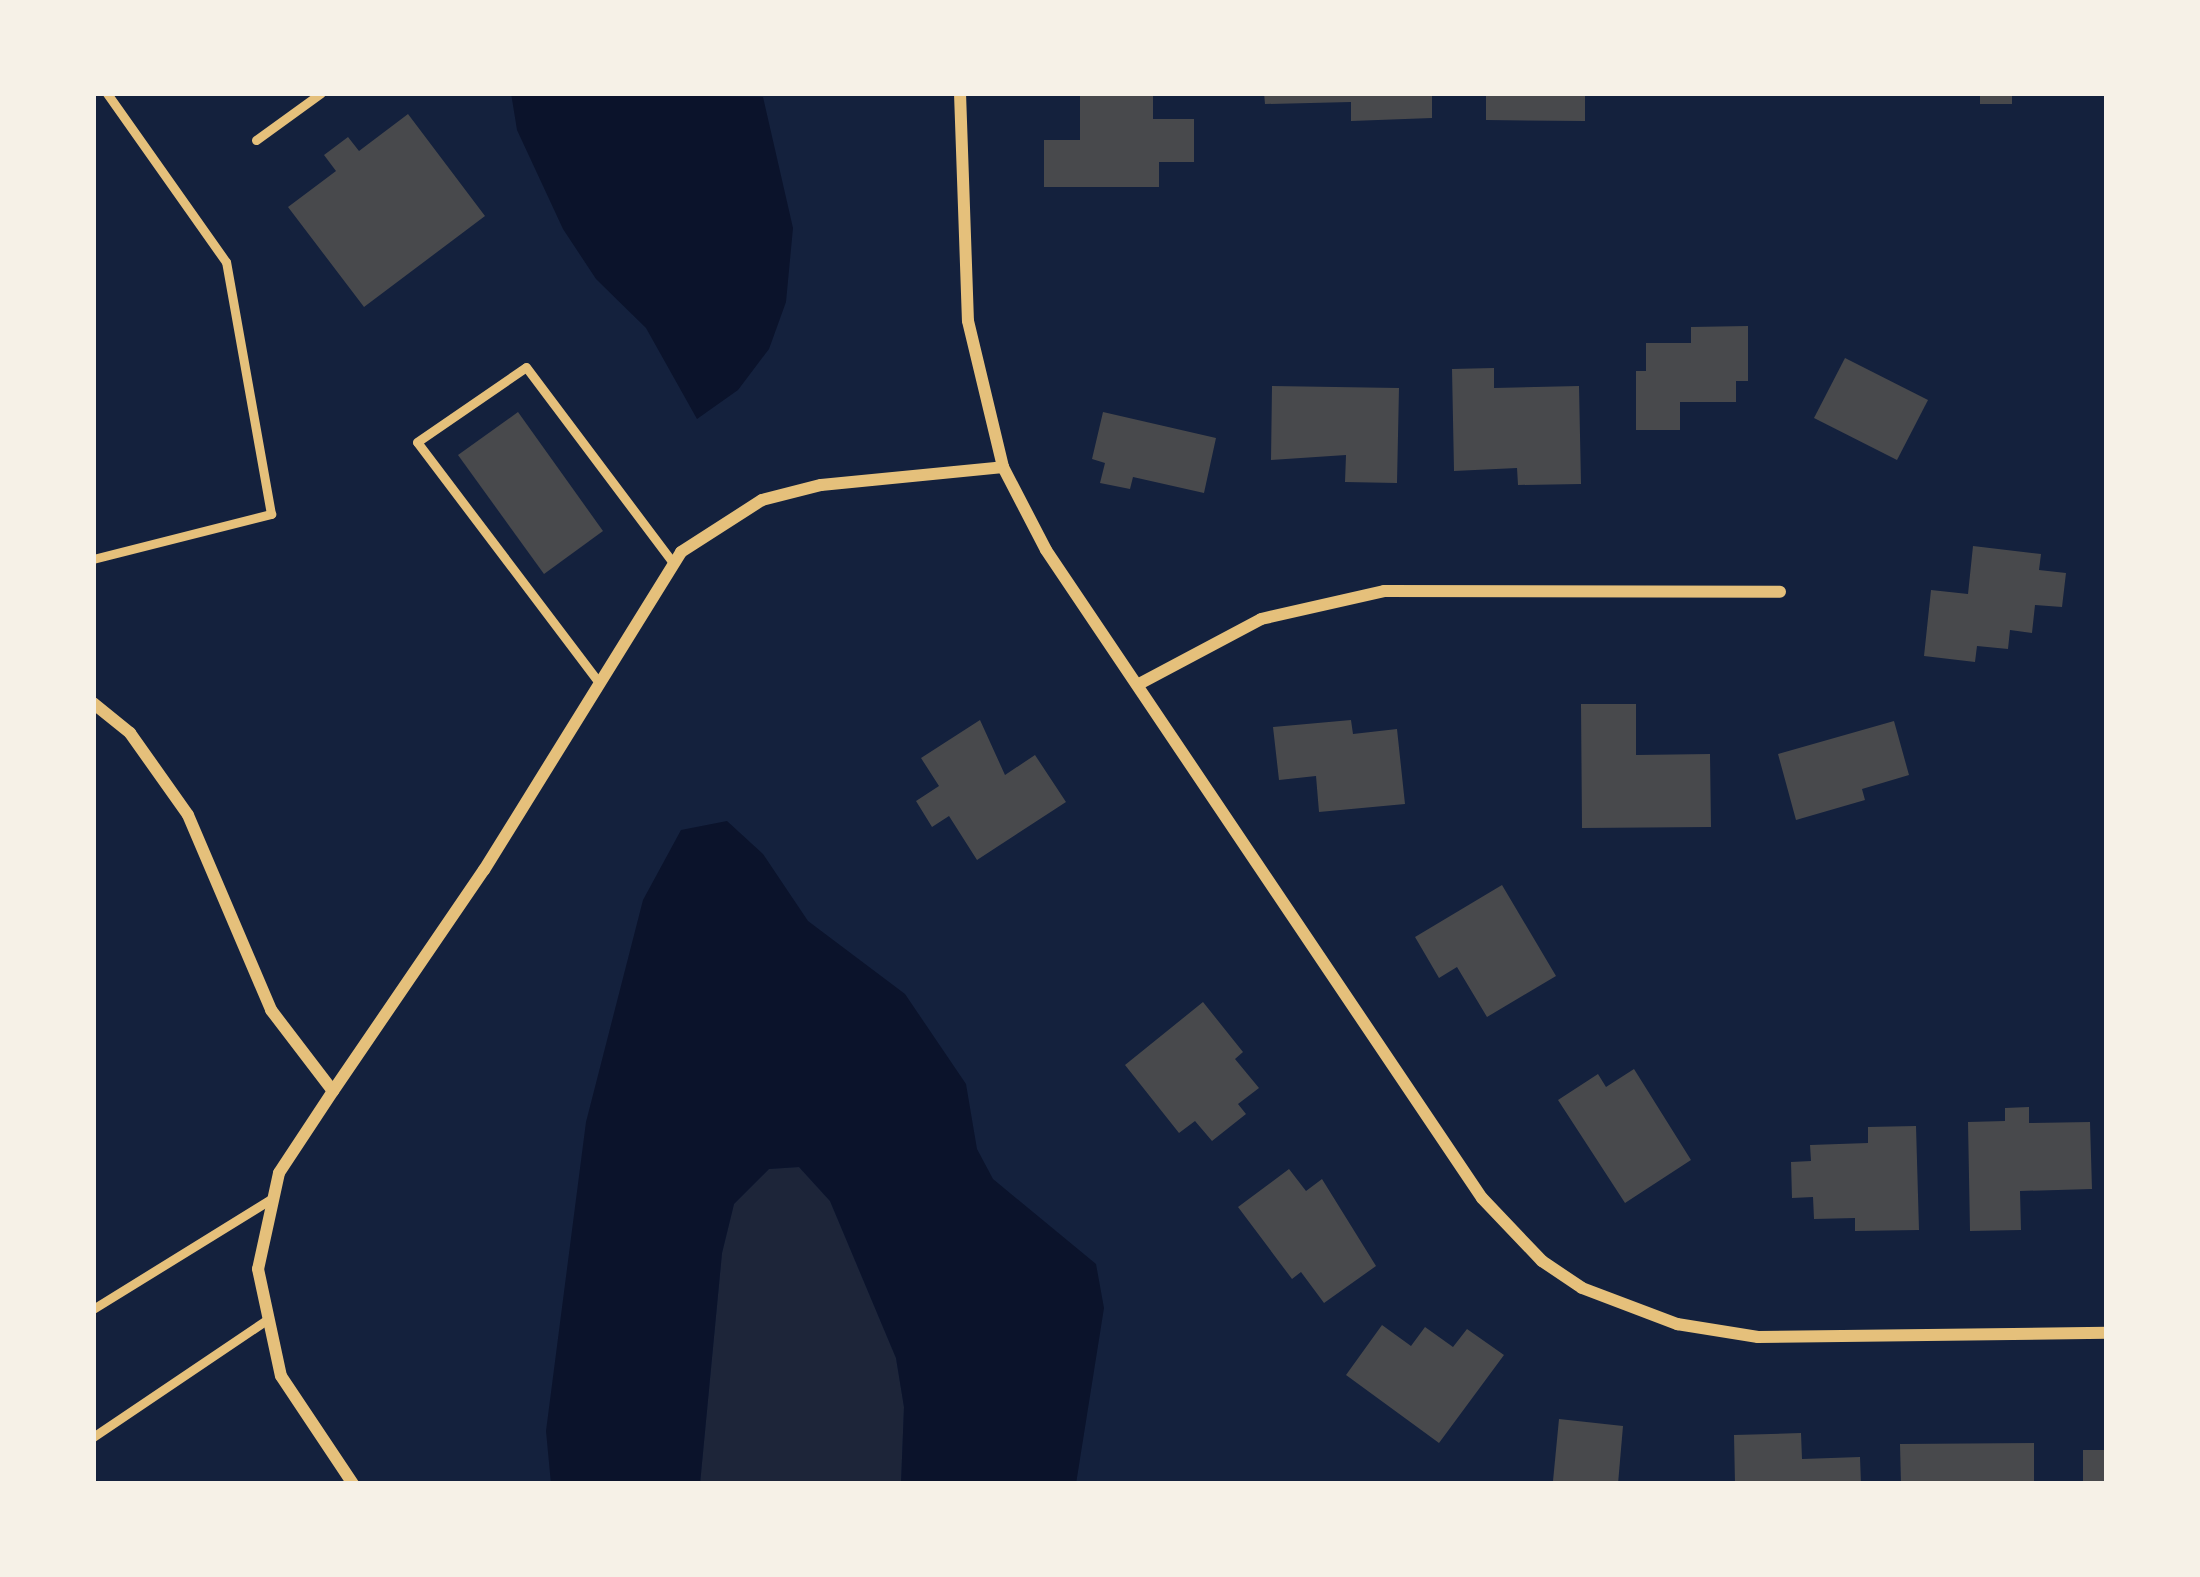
<!DOCTYPE html>
<html>
<head>
<meta charset="utf-8">
<style>
  body { margin:0 }
  #map { position:relative; width:2200px; height:1577px; overflow:hidden; background:#14213d; font-family:"Sofia Sans Condensed",sans-serif }
  div>[style] { position:absolute }
  [style*='--x'] { left:calc(var(--x)*1px); top:calc(var(--y)*1px); width:calc(var(--w)*1px); rotate:calc(var(--a)*1deg) }
  .green>* { inset:0; background:#1d2539 }
  .water>* { inset:0; background:#0b132b }
  .building>* { inset:0; background:#48494c }
  .service>* { height:9px; margin:-4.5px; padding:0 4.5px; transform-origin:4.5px; border-radius:4.5px; background:#e5c07b }
  .minor>* { height:12px; margin:-6px; padding:0 6px; transform-origin:6px; border-radius:6px; background:#e5c07b }
  span { translate:-50% -50%; white-space:nowrap; text-align:center; line-height:1.15; -webkit-text-stroke:10px #f6f1e7; paint-order:stroke }
  .frame { position:absolute; inset:0; border:96px solid #f6f1e7; pointer-events:none }
</style>
</head>
<body>
<div id="map">
  <div class="green">
    <i style="clip-path:polygon(799px 1167px,830px 1201px,896px 1358px,904px 1407px,901px 1484px,700px 1484px,722px 1253px,734px 1204px,769px 1169px)"></i>
  </div>
  <div class="water">
    <i style="clip-path:polygon(511px 93px,763px 97px,793px 228px,786px 302px,769px 349px,738px 390px,697px 419px,646px 328px,596px 279px,563px 229px,517px 130px)"></i>
    <i style="clip-path:polygon(727px 821px,763px 854px,808px 921px,905px 994px,966px 1084px,977px 1149px,993px 1179px,1096px 1264px,1104px 1308px,1076px 1484px,901px 1484px,904px 1407px,896px 1358px,830px 1201px,799px 1167px,769px 1169px,734px 1204px,722px 1253px,700px 1484px,551px 1484px,546px 1431px,586px 1122px,643px 900px,681px 830px)"></i>
  </div>
  <div class="building">
    <i style="clip-path:polygon(1080px 93px,1153px 93px,1153px 119px,1194px 119px,1194px 162px,1159px 162px,1159px 187px,1044px 187px,1044px 140px,1080px 140px)"></i>
    <i style="clip-path:polygon(1264px 93px,1432px 93px,1432px 118px,1351px 121px,1351px 102px,1265px 104px)"></i>
    <i style="clip-path:polygon(1486px 93px,1585px 93px,1585px 121px,1486px 120px)"></i>
    <i style="clip-path:polygon(1980px 93px,2012px 93px,2012px 104px,1980px 104px)"></i>
    <i style="clip-path:polygon(408px 114px,485px 216px,364px 307px,288px 207px,336px 171px,324px 155px,348px 137px,359px 151px)"></i>
    <i style="clip-path:polygon(1748px 326px,1748px 381px,1736px 381px,1736px 402px,1680px 402px,1680px 430px,1636px 430px,1636px 371px,1646px 371px,1646px 343px,1691px 343px,1691px 327px)"></i>
    <i style="clip-path:polygon(1845px 358px,1928px 400px,1897px 460px,1814px 418px)"></i>
    <i style="clip-path:polygon(1494px 368px,1494px 388px,1579px 386px,1581px 484px,1518px 485px,1517px 468px,1454px 471px,1452px 369px)"></i>
    <i style="clip-path:polygon(1272px 386px,1399px 388px,1397px 483px,1345px 482px,1346px 455px,1271px 460px)"></i>
    <i style="clip-path:polygon(518px 412px,603px 531px,544px 574px,458px 455px)"></i>
    <i style="clip-path:polygon(1103px 412px,1216px 438px,1204px 493px,1133px 477px,1130px 489px,1100px 483px,1105px 463px,1092px 459px)"></i>
    <i style="clip-path:polygon(1973px 546px,2041px 554px,2039px 570px,2066px 573px,2062px 607px,2035px 605px,2032px 633px,2010px 630px,2008px 649px,1977px 646px,1975px 662px,1924px 656px,1931px 590px,1968px 594px)"></i>
    <i style="clip-path:polygon(1581px 704px,1636px 704px,1636px 755px,1710px 754px,1711px 827px,1582px 828px)"></i>
    <i style="clip-path:polygon(980px 720px,1005px 775px,1035px 755px,1066px 802px,977px 860px,949px 816px,932px 827px,916px 801px,939px 786px,921px 758px)"></i>
    <i style="clip-path:polygon(1351px 720px,1353px 734px,1397px 729px,1405px 804px,1319px 812px,1316px 776px,1279px 780px,1273px 727px)"></i>
    <i style="clip-path:polygon(1894px 721px,1909px 775px,1862px 789px,1865px 800px,1796px 820px,1778px 754px)"></i>
    <i style="clip-path:polygon(1502px 885px,1556px 976px,1487px 1017px,1457px 967px,1439px 978px,1415px 937px)"></i>
    <i style="clip-path:polygon(1203px 1002px,1243px 1052px,1235px 1059px,1259px 1088px,1238px 1104px,1246px 1114px,1212px 1141px,1195px 1121px,1179px 1133px,1125px 1065px)"></i>
    <i style="clip-path:polygon(1634px 1069px,1691px 1160px,1625px 1203px,1558px 1100px,1598px 1074px,1606px 1087px)"></i>
    <i style="clip-path:polygon(2029px 1107px,2029px 1123px,2090px 1122px,2092px 1189px,2020px 1191px,2021px 1230px,1970px 1231px,1968px 1122px,2005px 1121px,2005px 1108px)"></i>
    <i style="clip-path:polygon(1916px 1126px,1919px 1230px,1855px 1231px,1855px 1218px,1814px 1219px,1813px 1197px,1792px 1198px,1791px 1162px,1811px 1161px,1810px 1145px,1868px 1143px,1868px 1127px)"></i>
    <i style="clip-path:polygon(1289px 1169px,1306px 1191px,1322px 1179px,1376px 1266px,1324px 1303px,1301px 1272px,1292px 1279px,1238px 1207px)"></i>
    <i style="clip-path:polygon(1382px 1325px,1411px 1346px,1425px 1327px,1453px 1347px,1467px 1329px,1504px 1355px,1439px 1443px,1346px 1375px)"></i>
    <i style="clip-path:polygon(1559px 1419px,1623px 1426px,1618px 1484px,1553px 1481px)"></i>
    <i style="clip-path:polygon(1801px 1433px,1802px 1459px,1860px 1457px,1861px 1484px,1735px 1484px,1734px 1435px)"></i>
    <i style="clip-path:polygon(2034px 1443px,2034px 1484px,1901px 1484px,1900px 1444px)"></i>
    <i style="clip-path:polygon(2083px 1450px,2107px 1450px,2107px 1484px,2083px 1484px)"></i>
  </div>
  <div class="service">
    <i style="--x:256;--y:140;--w:80;--a:-35.9"></i>
    <i style="--x:93;--y:559;--w:184;--a:-14.2"></i>
    <i style="--x:271;--y:514;--w:256;--a:-100.1"></i>
    <i style="--x:226;--y:262;--w:207;--a:-125.2"></i>
    <i style="--x:597;--y:680;--w:298;--a:-127.1"></i>
    <i style="--x:417;--y:442;--w:132;--a:-34.5"></i>
    <i style="--x:526;--y:367;--w:245;--a:53.1"></i>
    <i style="--x:93;--y:1309;--w:209;--a:-31.7"></i>
    <i style="--x:93;--y:1437;--w:207;--a:-34"></i>
  </div>
  <div class="minor">
    <i style="--x:960;--y:93;--w:228;--a:88"></i>
    <i style="--x:968;--y:321;--w:150;--a:76.5"></i>
    <i style="--x:1003;--y:467;--w:93;--a:62.6"></i>
    <i style="--x:1046;--y:550;--w:781;--a:56.07"></i>
    <i style="--x:1482;--y:1198;--w:87;--a:46.4"></i>
    <i style="--x:1542;--y:1261;--w:48;--a:34"></i>
    <i style="--x:1582;--y:1288;--w:102;--a:20.8"></i>
    <i style="--x:1677;--y:1324;--w:82;--a:9.1"></i>
    <i style="--x:1758;--y:1337;--w:349;--a:-0.7"></i>
    <i style="--x:1139;--y:684;--w:138;--a:-28"></i>
    <i style="--x:1261;--y:619;--w:126;--a:-12.8"></i>
    <i style="--x:1384;--y:591;--w:396;--a:0.1"></i>
    <i style="--x:93;--y:703;--w:48;--a:39"></i>
    <i style="--x:130;--y:733;--w:100;--a:54.7"></i>
    <i style="--x:188;--y:815;--w:212;--a:66.9"></i>
    <i style="--x:271;--y:1010;--w:102;--a:52.6"></i>
    <i style="--x:333;--y:1091;--w:98;--a:123.4"></i>
    <i style="--x:279;--y:1173;--w:98;--a:102.3"></i>
    <i style="--x:258;--y:1269;--w:109;--a:77.9"></i>
    <i style="--x:281;--y:1376;--w:130;--a:56.3"></i>
    <i style="--x:333;--y:1091;--w:268;--a:-55.7"></i>
    <i style="--x:484;--y:870;--w:374;--a:-58.2"></i>
    <i style="--x:681;--y:552;--w:96;--a:-32.7"></i>
    <i style="--x:762;--y:500;--w:61;--a:-14.3"></i>
    <i style="--x:821;--y:485;--w:183;--a:-5.6"></i>
  </div>
  <div class="frame"></div>
</div>
</body>
</html>
